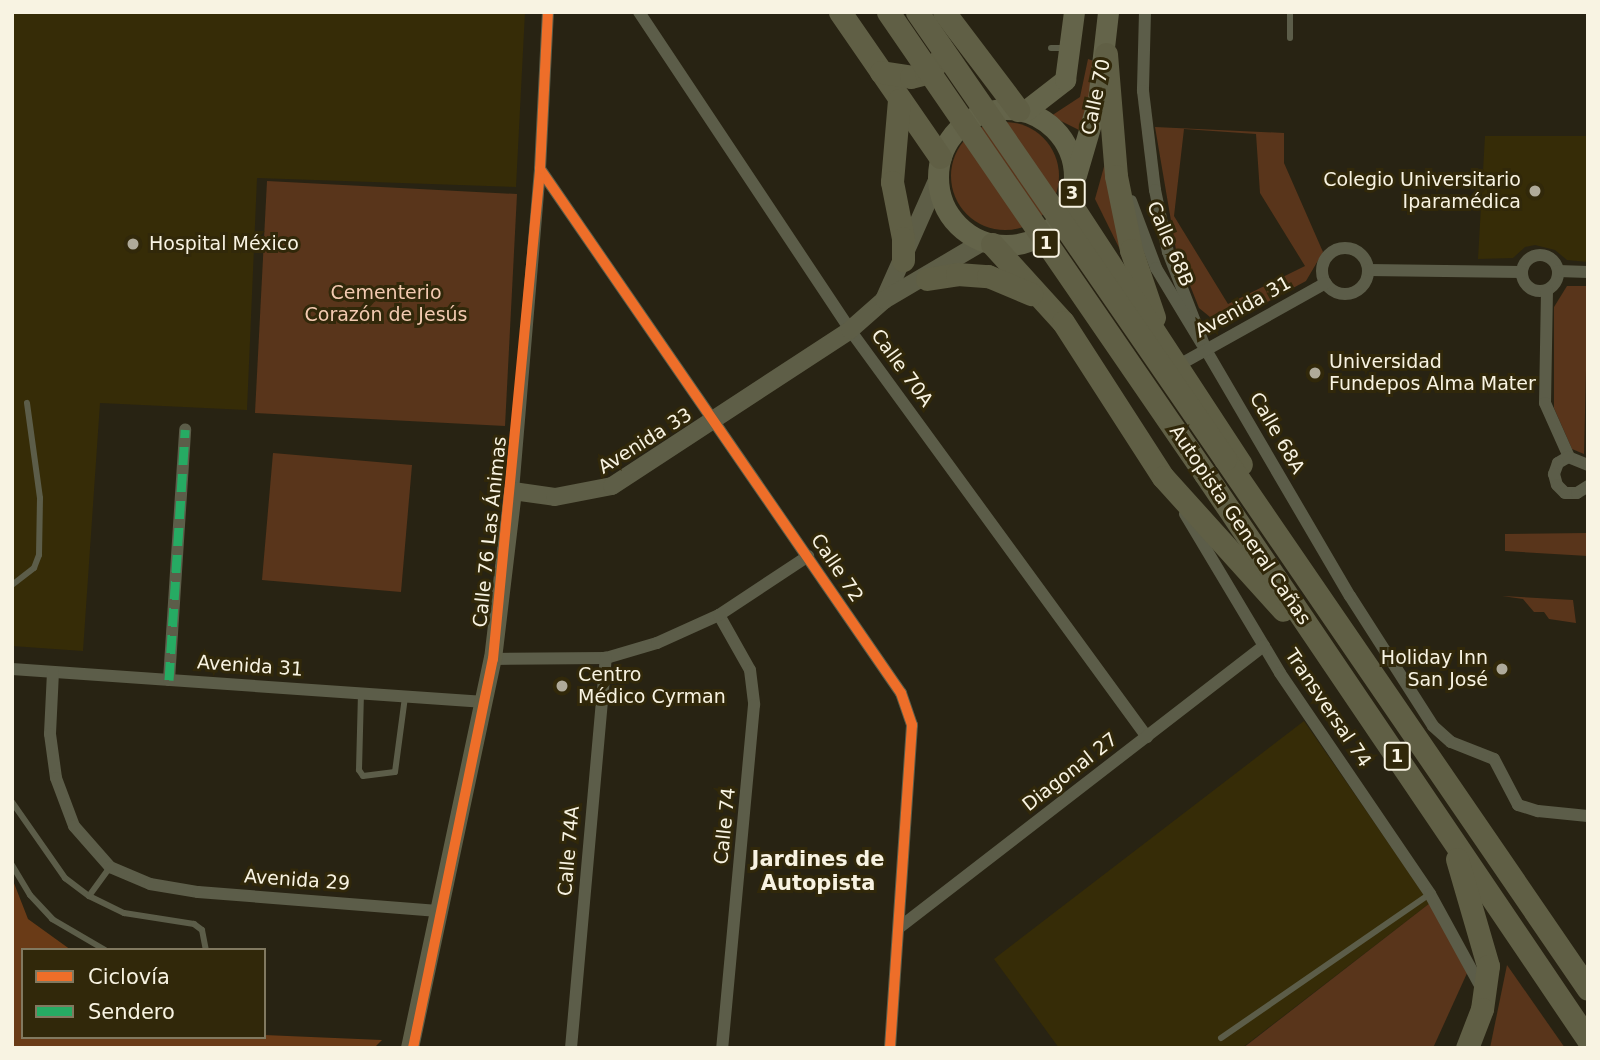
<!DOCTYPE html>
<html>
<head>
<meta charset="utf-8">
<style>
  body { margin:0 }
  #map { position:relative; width:1600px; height:1060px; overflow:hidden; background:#282313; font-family:"DejaVu Sans",sans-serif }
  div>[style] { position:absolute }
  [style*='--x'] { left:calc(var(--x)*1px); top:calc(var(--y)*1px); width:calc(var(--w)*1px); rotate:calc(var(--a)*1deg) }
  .built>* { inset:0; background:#362c07 }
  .green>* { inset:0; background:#59351b }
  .round { border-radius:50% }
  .forest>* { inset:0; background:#6a3b17 }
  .lane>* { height:6px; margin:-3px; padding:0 3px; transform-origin:3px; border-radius:3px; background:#5c5d49 }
  .street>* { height:12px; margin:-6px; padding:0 6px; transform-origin:6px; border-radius:6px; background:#5c5d49 }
  .street>.ring { margin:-6px; padding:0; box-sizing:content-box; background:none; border:12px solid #5c5d49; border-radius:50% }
  .secondary>* { height:18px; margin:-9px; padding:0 9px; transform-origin:9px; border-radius:9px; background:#5e5e47 }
  .primary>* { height:21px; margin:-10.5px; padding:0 10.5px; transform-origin:10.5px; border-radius:10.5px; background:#64644a }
  .primary>.ring { margin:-10.5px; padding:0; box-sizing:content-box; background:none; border:21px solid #64644a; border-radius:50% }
  .highway>* { height:23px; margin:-11.5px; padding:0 11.5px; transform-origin:11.5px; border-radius:11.5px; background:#605f45 }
  .highway-bridge>* { height:23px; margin:-11.5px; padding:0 11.5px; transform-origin:11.5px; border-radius:11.5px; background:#605f45 }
  .quiet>* { height:9px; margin-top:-4.5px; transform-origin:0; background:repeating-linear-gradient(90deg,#26ab63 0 18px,transparent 0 27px) }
  .cycleway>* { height:10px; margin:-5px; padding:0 5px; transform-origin:5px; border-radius:5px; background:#ee6e29 }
  .dots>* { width:19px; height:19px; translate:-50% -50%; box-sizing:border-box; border:4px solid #31280a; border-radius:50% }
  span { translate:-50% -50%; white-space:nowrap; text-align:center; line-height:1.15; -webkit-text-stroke:6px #31280a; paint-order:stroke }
  .shield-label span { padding:2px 5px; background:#31280a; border:2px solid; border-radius:5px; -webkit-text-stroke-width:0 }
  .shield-label { font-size:18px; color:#f8f3e2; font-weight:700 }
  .street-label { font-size:19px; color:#f8f3e2 }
  .poi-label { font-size:19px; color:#f8f3e2 }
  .right { translate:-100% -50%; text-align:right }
  .left { translate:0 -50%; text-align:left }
  .park-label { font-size:19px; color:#f3cab1 }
  .neighbourhood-label { font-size:21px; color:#f8f3e2; font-weight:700 }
  .frame { position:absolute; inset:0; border:14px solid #f8f3e2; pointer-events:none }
  .legend { position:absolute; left:21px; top:948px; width:245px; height:91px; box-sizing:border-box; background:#31280a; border:2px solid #817960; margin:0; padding:9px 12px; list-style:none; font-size:21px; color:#f8f3e2 }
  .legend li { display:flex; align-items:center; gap:14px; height:35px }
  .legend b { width:35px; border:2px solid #817960 }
</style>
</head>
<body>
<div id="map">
  <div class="built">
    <i style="clip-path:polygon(12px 12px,525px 12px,516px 187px,257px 178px,247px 410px,100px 403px,83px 651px,12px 646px)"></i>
    <i style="clip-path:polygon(1485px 136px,1588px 136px,1588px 262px,1567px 260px,1555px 250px,1535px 245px,1525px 247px,1513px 258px,1478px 259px)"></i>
    <i style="clip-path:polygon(1304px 721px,1430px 903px,1242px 1048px,1059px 1048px,994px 959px)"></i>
  </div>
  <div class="green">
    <i style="clip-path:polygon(1088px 59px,1097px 62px,1081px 131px,1051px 116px,1080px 97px)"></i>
    <i class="round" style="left:951px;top:122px;width:108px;height:108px"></i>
    <i style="clip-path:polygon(evenodd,1155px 127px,1284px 133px,1284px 163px,1323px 252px,1306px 281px,1236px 319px,1210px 317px,1199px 308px,1176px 250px,1155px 127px,1184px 129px,1256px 134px,1260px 193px,1305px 266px,1228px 304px,1174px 216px,1184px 129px)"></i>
    <i style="clip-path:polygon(1109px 149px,1136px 282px,1095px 199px)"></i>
    <i style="clip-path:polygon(267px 181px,517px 194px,505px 426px,255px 413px)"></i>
    <i style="clip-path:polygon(1567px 286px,1588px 286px,1584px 454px,1572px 449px,1554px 408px,1554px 307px)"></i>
    <i style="clip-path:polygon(273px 453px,412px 465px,401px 592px,262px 580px)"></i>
    <i style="clip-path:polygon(1588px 533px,1588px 556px,1505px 551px,1505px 534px)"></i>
    <i style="clip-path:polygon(1502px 596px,1573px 600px,1576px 623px,1549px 619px,1544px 612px,1534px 612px,1523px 599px)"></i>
    <i style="clip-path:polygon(1430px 903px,1468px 971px,1433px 1048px,1243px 1048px)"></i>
    <i style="clip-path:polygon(1507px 965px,1565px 1048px,1490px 1048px)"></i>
  </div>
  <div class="forest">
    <i style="clip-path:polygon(12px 878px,28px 919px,71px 950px,23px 950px,23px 1037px,264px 1035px,382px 1040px,374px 1048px,12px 1048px)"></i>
  </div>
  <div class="lane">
    <i style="--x:1290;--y:38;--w:26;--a:-90"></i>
    <i style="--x:1051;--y:48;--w:15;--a:0"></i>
    <i style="--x:12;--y:585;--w:28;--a:-38"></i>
    <i style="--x:34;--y:568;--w:14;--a:-69"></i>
    <i style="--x:39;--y:555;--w:57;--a:-89"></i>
    <i style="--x:40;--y:498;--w:96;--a:-97.8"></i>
    <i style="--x:361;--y:693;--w:77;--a:91.5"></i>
    <i style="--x:359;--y:770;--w:7;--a:56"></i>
    <i style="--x:363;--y:776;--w:32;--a:-7"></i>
    <i style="--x:395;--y:772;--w:76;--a:-82.4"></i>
    <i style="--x:12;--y:802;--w:93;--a:55.1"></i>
    <i style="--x:65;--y:878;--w:30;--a:37"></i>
    <i style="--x:89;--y:896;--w:39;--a:26"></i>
    <i style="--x:124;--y:913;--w:71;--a:8.9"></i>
    <i style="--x:194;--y:924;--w:10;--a:37"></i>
    <i style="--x:202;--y:930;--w:20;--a:79"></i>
    <i style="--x:12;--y:865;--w:35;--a:59"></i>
    <i style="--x:30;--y:895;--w:33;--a:47"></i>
    <i style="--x:52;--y:919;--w:61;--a:30.3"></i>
    <i style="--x:89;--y:896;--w:36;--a:-54"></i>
    <i style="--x:1221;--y:1038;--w:254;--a:-34.6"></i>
  </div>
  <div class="street">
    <i style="--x:639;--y:12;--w:382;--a:56.4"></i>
    <i style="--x:850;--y:330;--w:504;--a:53.88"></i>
    <i style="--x:1145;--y:12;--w:79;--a:91.5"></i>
    <i style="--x:1143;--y:91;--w:100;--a:83.1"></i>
    <i style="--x:1155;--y:190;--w:63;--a:78.2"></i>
    <i style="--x:1168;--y:252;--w:105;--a:68.8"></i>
    <i style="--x:1206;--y:350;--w:285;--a:59.7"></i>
    <i style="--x:1350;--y:596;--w:154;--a:57.4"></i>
    <i style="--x:1433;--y:726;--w:24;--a:42"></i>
    <i style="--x:1451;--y:742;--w:46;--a:21.6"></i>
    <i style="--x:1494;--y:759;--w:52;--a:62.4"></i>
    <i style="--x:1518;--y:805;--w:21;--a:17"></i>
    <i style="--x:1538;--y:811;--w:50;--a:5.7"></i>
    <i style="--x:540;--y:169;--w:636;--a:55.44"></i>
    <i style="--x:901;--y:693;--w:34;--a:71"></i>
    <i style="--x:912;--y:725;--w:324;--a:93.9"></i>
    <i style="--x:1131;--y:201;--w:72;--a:69.5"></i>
    <i style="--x:1156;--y:268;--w:89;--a:58.8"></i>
    <i class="ring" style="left:1322px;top:248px;width:34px;height:34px"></i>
    <i class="ring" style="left:1522px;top:255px;width:24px;height:24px"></i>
    <i style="--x:1368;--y:270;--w:154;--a:0.7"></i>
    <i style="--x:1558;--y:271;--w:30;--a:2"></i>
    <i style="--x:1547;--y:290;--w:113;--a:91"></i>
    <i style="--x:1545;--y:403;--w:59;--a:66"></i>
    <i style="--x:1179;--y:365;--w:168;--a:-29.2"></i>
    <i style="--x:1588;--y:465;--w:22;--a:-158"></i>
    <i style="--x:1568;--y:457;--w:12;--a:149"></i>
    <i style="--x:1558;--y:463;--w:12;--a:110"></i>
    <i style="--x:1554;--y:474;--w:11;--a:75"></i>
    <i style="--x:1557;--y:485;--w:11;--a:45"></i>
    <i style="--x:1565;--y:493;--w:12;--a:0"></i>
    <i style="--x:1577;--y:493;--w:13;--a:-32"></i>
    <i style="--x:513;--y:491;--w:323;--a:-85.2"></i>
    <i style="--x:540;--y:169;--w:157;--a:-87.1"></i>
    <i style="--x:1185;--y:514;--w:185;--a:59.1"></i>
    <i style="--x:1280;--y:673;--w:267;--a:55.8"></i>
    <i style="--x:1430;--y:894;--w:111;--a:61.3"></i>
    <i style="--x:719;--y:615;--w:63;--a:60.6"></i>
    <i style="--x:750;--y:670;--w:35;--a:83"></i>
    <i style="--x:754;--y:705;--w:344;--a:95.3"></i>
    <i style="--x:493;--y:659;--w:113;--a:-0.5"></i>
    <i style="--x:606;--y:658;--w:53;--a:-16.4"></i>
    <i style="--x:657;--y:643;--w:68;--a:-24.3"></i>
    <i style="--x:719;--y:615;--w:107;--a:-33.5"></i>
    <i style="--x:12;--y:669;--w:474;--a:4"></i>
    <i style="--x:53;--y:672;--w:62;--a:92.8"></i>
    <i style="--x:50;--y:734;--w:44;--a:82.2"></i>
    <i style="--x:56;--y:778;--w:51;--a:69.4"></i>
    <i style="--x:74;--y:826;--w:55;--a:48.7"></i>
    <i style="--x:110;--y:867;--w:43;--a:23"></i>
    <i style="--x:150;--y:884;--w:49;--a:9.5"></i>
    <i style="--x:198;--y:892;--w:244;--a:4.5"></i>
    <i style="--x:169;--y:680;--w:251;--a:-86.3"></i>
    <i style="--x:900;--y:927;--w:460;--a:-37.7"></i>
    <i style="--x:571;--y:1048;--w:392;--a:-84.9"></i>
  </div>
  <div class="secondary">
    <i style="--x:884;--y:300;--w:133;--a:-66.1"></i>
    <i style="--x:410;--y:1048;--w:398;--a:-78"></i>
    <i style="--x:493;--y:659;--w:169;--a:-83.2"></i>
    <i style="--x:513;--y:491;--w:42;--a:8.1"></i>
    <i style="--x:555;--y:497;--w:58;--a:-10.9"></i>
    <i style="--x:612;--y:486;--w:285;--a:-33.2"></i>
    <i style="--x:850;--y:330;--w:45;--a:-41.4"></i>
    <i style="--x:884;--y:300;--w:116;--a:-30.5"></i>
  </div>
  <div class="primary">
    <i class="ring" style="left:938px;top:109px;width:115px;height:115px"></i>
    <i style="--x:1025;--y:111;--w:51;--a:-37.8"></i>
    <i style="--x:1065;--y:80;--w:69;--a:-82.5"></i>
    <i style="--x:1076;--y:175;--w:78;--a:-73.7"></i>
    <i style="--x:1098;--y:100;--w:89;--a:-83.5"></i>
  </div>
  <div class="highway">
    <i style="--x:840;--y:12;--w:176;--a:55.4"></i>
    <i style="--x:944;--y:12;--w:123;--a:52.9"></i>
    <i style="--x:1106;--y:54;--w:122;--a:85.3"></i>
    <i style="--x:1116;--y:176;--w:76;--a:78.5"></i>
    <i style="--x:1131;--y:250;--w:71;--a:71.1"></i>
    <i style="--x:881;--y:72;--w:30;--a:9"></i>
    <i style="--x:911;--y:77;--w:16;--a:-15"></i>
    <i style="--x:926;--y:73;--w:21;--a:-43"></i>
    <i style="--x:899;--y:100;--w:82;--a:94.9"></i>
    <i style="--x:892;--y:182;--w:57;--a:78.9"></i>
    <i style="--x:903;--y:238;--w:22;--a:90"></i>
    <i style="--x:1070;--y:203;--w:312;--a:56.8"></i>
    <i style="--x:992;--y:244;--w:105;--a:47.7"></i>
    <i style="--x:1063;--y:322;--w:184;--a:57.2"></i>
    <i style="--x:1163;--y:477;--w:179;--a:47.9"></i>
    <i style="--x:927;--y:279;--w:30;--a:-9"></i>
    <i style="--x:957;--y:274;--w:31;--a:4"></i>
    <i style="--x:988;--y:276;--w:47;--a:22.7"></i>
    <i style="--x:1225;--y:459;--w:642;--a:55.59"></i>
    <i style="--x:1205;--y:474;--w:683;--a:55.91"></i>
    <i style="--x:1457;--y:859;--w:111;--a:73.8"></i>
    <i style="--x:1488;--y:966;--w:43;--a:97.9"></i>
    <i style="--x:1482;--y:1009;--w:42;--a:111"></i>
  </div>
  <div class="highway-bridge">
    <i style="--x:888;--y:12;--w:560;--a:55.54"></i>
    <i style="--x:917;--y:12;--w:543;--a:55.43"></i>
  </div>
  <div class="quiet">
    <i style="--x:169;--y:680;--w:251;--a:-86.3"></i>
  </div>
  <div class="cycleway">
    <i style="--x:540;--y:169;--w:636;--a:55.44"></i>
    <i style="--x:901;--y:693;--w:34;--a:71"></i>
    <i style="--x:912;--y:725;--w:324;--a:93.9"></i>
    <i style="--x:413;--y:1048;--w:397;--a:-78.4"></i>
    <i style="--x:493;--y:659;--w:492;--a:-84.5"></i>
    <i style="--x:540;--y:169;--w:157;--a:-87.1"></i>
  </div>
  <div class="dots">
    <i style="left:1535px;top:191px;background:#afaa9a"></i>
    <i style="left:133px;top:244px;background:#afaa9a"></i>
    <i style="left:1315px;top:373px;background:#afaa9a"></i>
    <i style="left:1502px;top:669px;background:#afaa9a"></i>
    <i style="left:562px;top:686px;background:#afaa9a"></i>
  </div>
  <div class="shield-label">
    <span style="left:1072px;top:193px">3</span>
    <span style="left:1046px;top:243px">1</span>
    <span style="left:1397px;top:756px">1</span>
  </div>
  <div class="street-label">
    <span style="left:1096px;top:97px;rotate:-78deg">Calle 70</span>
    <span style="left:1170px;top:244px;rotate:67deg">Calle 68B</span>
    <span style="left:1243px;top:307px;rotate:-29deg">Avenida 31</span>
    <span style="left:902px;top:368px;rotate:54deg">Calle 70A</span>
    <span style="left:1277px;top:433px;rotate:60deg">Calle 68A</span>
    <span style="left:645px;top:441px;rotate:-32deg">Avenida 33</span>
    <span style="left:1240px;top:525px;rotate:56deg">Autopista General Cañas</span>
    <span style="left:490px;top:532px;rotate:-84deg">Calle 76 Las Ánimas</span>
    <span style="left:837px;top:568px;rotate:56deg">Calle 72</span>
    <span style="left:250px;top:666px;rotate:4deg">Avenida 31</span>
    <span style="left:1328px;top:708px;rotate:56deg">Transversal 74</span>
    <span style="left:1070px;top:772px;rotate:-38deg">Diagonal 27</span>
    <span style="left:725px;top:826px;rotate:-84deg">Calle 74</span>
    <span style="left:569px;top:851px;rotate:-85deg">Calle 74A</span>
    <span style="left:297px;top:880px;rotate:4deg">Avenida 29</span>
  </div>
  <div class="poi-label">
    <span class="right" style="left:1521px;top:191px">Colegio Universitario<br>Iparamédica</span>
    <span class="left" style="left:149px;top:244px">Hospital México</span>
    <span class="left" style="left:1329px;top:373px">Universidad<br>Fundepos Alma Mater</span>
    <span class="right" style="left:1488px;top:669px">Holiday Inn<br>San José</span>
    <span class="left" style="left:578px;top:686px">Centro<br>Médico Cyrman</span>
  </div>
  <div class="park-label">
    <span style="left:386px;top:304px">Cementerio<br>Corazón de Jesús</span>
  </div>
  <div class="neighbourhood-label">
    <span style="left:818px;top:871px">Jardines de<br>Autopista</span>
  </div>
  <div class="frame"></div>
  <ul class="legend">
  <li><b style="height:9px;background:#ee6e29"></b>Ciclovía</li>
  <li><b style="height:9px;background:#26ab63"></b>Sendero</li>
  </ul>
</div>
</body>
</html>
